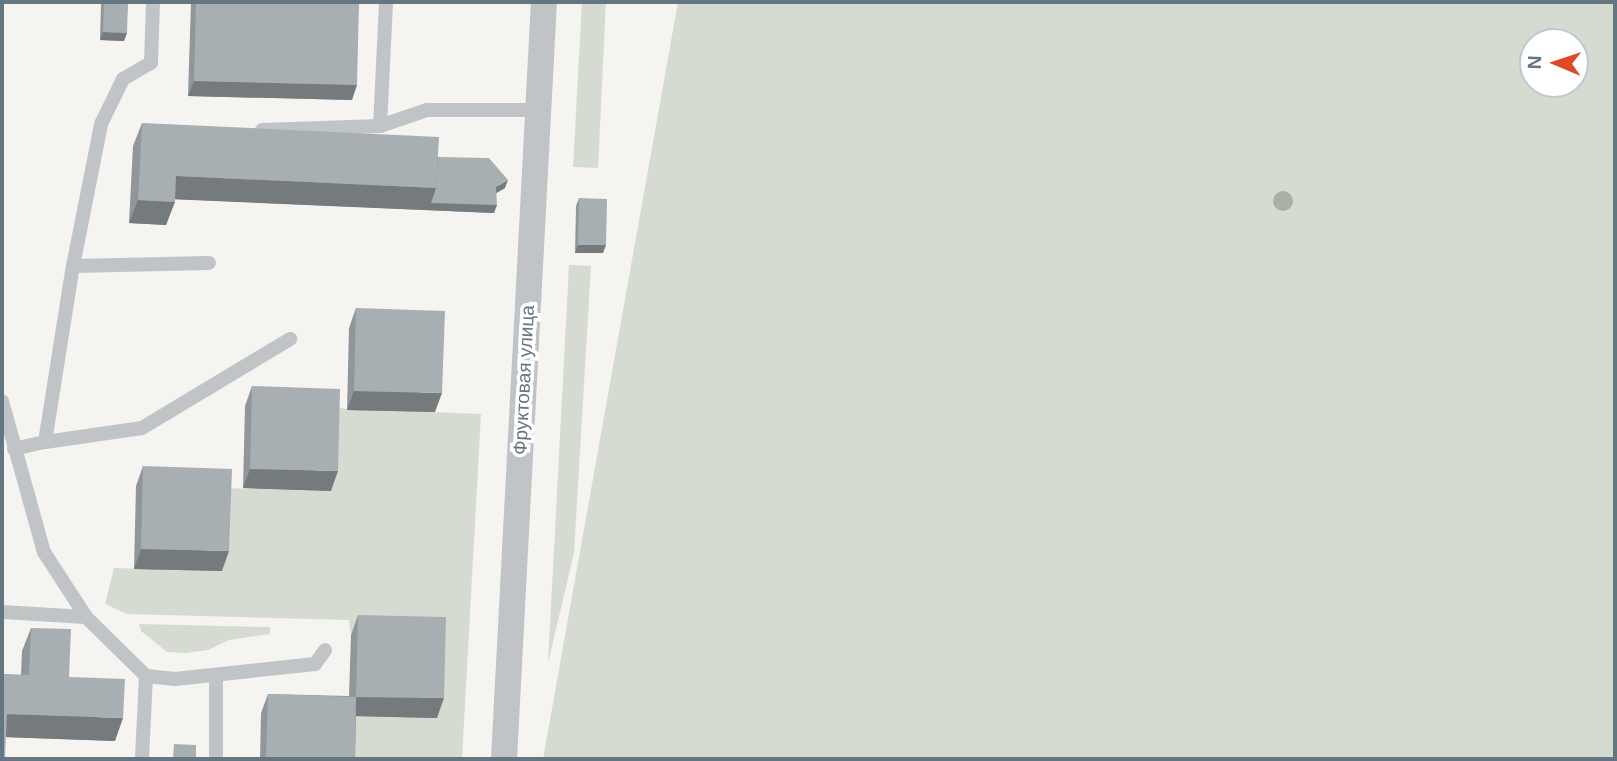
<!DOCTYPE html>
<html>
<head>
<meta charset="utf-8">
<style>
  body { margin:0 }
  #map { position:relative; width:1617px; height:761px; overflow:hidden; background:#f5f4f1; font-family:Arial,sans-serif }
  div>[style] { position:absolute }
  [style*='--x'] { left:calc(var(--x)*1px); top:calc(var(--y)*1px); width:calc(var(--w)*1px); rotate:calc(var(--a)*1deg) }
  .green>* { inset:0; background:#d6dbd2 }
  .service>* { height:14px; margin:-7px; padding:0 7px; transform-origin:7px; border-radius:7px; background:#c0c4c7 }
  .minor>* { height:26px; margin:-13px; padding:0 13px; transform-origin:13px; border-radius:13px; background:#c0c4c7 }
  .trees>* { width:20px; height:20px; margin:-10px; border-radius:50%; background:#a7b0a3 }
  .wall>* { inset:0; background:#90969a }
  .shaded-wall>* { inset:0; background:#757a7d }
  .building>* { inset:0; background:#a7afb3 }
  span { translate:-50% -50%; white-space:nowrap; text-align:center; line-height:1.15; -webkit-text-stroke:7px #fff; paint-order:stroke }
  .street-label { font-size:19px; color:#647681 }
  .frame { position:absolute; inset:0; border:4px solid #647681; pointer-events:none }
  .north { position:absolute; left:1519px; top:28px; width:70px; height:70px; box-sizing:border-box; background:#fff; border:2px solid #c1c8cd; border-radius:50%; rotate:272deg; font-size:19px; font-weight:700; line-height:28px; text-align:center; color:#647681 }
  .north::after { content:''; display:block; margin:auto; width:24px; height:32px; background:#de4827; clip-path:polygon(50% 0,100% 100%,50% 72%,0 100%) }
</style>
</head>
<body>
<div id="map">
  <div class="green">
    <i style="clip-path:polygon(582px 2px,606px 2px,598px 168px,573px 167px)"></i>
    <i style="clip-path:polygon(evenodd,678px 2px,1615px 2px,1615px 759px,543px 759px,678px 2px,1575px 42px,1575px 84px,1533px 84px,1533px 42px,1575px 42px)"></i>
    <i style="clip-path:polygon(569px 265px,591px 266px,574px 553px,548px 663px)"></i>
    <i style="clip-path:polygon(333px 408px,481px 414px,462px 759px,348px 759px,349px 716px,437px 717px,351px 635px,349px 620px,127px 614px,105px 604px,114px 568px,222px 571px,225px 488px,331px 491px)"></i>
    <i style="clip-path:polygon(139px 624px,270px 627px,270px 634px,229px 640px,208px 650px,186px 653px,167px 652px,141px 631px)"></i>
  </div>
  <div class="service">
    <i style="--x:380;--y:126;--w:124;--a:-87.2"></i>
    <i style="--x:262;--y:130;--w:118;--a:-1.9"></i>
    <i style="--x:380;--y:126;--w:50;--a:-18.8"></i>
    <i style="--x:427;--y:110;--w:111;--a:0"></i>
    <i style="--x:73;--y:266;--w:136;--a:-1.3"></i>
    <i style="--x:2;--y:401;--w:157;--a:74.5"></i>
    <i style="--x:44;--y:552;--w:77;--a:57.1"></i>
    <i style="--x:86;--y:617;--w:84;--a:44.5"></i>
    <i style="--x:146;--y:676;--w:83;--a:92.8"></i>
    <i style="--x:45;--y:442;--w:98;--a:-8.2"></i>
    <i style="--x:142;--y:428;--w:173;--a:-31"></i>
    <i style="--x:14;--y:449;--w:32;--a:-13"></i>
    <i style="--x:45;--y:442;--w:178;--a:-81"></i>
    <i style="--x:73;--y:266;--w:145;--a:-78.8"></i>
    <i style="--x:101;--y:124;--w:50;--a:-63.9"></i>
    <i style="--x:123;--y:79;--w:32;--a:-30"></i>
    <i style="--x:151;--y:63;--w:61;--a:-88.1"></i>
    <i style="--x:2;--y:612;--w:84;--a:3.4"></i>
    <i style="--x:146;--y:676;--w:29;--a:6"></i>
    <i style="--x:175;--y:679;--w:141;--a:-6.1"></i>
    <i style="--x:315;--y:664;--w:17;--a:-54"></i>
    <i style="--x:216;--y:759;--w:84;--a:-90"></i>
  </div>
  <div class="minor">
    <i style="--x:504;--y:759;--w:758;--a:-86.98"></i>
  </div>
  <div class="trees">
    <i style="left:1283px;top:201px"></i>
  </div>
  <div class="wall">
    <i style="clip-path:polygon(102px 2px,128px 2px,124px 41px,100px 40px,101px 5px)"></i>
    <i style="clip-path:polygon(191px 2px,359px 2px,352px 100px,188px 96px)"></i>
    <i style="clip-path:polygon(142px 123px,438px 157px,505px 188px,496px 193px,494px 213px,175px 199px,166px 225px,129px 223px,133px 146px)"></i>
    <i style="clip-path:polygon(579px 198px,603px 253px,575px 253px,576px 206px)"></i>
    <i style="clip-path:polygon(356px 308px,435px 412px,347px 410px,349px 328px)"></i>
    <i style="clip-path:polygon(252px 386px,331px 491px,243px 488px,245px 406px)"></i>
    <i style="clip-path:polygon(143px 466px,222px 571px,134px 569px,136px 486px)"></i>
    <i style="clip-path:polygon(358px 615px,437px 718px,356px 716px,355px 759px,260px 759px,261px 713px,268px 694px,349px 696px,351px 635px)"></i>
    <i style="clip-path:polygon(31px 628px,69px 677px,115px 741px,6px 737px,2px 674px,21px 675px,22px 651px)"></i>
  </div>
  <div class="shaded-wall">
    <i style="clip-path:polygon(103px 32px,127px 33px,124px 41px,100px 40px)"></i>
    <i style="clip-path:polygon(194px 81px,357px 85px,352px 100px,188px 96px)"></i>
    <i style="clip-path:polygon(176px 176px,436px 188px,497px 205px,494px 213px,168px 199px)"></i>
    <i style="clip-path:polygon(508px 180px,505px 188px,493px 195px,496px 187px)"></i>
    <i style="clip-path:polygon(138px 200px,175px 202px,166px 225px,129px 223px)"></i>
    <i style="clip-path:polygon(578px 245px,606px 245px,603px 253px,575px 253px)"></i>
    <i style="clip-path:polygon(354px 391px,442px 393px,435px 412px,347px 410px)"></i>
    <i style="clip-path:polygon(250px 469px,338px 471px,331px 491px,243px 488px)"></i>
    <i style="clip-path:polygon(141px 549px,229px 551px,222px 571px,134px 569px)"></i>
    <i style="clip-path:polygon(356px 697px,444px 698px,437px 718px,349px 716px)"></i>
    <i style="clip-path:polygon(7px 714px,123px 718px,115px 741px,2px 737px)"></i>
  </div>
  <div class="building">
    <i style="clip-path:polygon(104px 2px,128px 2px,127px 33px,103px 32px)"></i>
    <i style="clip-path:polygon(196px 2px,359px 2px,357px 85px,194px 81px)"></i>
    <i style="clip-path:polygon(142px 123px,439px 137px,436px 188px,176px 176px,175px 202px,138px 200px)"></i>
    <i style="clip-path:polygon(438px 157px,489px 158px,508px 180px,496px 187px,497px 205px,431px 203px,436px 188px)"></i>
    <i style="clip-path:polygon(579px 198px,607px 199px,606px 245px,578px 245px)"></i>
    <i style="clip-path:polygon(356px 308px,445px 311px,442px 393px,354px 391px)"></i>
    <i style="clip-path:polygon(252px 386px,340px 389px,338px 471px,250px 469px)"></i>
    <i style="clip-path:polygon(143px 466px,232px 469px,229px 551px,141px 549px)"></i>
    <i style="clip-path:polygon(358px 615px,446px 617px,444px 698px,356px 697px)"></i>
    <i style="clip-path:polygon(31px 628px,71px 629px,69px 677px,125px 679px,123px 718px,7px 714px,5px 758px,2px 757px,2px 674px,29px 675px)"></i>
    <i style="clip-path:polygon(268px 694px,356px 697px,355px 759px,266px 759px)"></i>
    <i style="clip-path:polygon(174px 744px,196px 745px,196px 759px,173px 759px)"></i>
  </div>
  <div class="street-label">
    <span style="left:524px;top:380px;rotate:-87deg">Фруктовая улица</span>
  </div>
  <div class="frame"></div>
  <div class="north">N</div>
</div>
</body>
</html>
